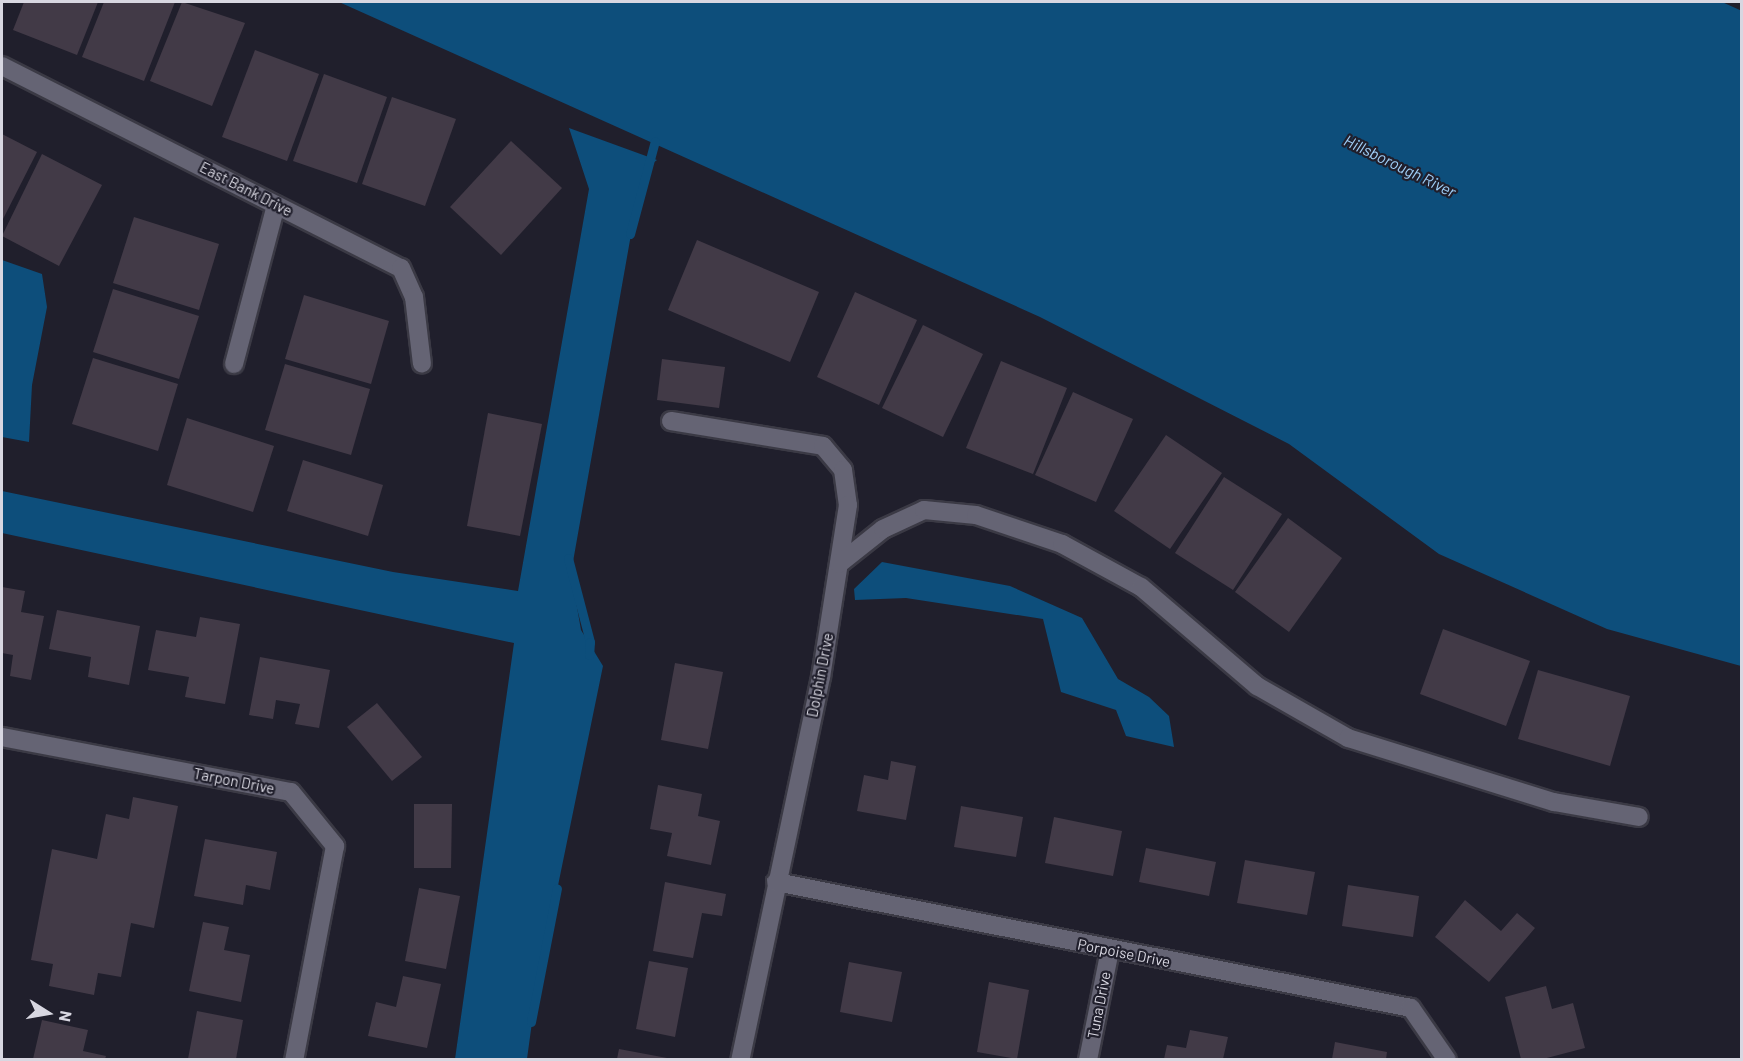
<!DOCTYPE html>
<html>
<head>
<meta charset="utf-8">
<style>
  body { margin:0 }
  #map { position:relative; width:1743px; height:1061px; overflow:hidden; background:#201f2c; font-family:Barlow,sans-serif }
  div>[style] { position:absolute }
  [style*='--x'] { left:calc(var(--x)*1px); top:calc(var(--y)*1px); width:calc(var(--w)*1px); rotate:calc(var(--a)*1deg) }
  .water>* { inset:0; background:#0d4e7b }
  .stream>* { height:9px; margin:-4.5px; padding:0 4.5px; transform-origin:4.5px; border-radius:4.5px; background:#0d4e7b }
  .building>* { inset:0; background:#423a47 }
  .roads { filter:drop-shadow(2px 0 #3b3a45) drop-shadow(-2px 0 #3b3a45) drop-shadow(0 2px #3b3a45) drop-shadow(0 -2px #3b3a45) }
  .minor>* { height:18px; margin:-9px; padding:0 9px; transform-origin:9px; border-radius:9px; background:#656474 }
  span { translate:-50% -50%; white-space:nowrap; text-align:center; line-height:1.15; -webkit-text-stroke:4.5px #201f2c; paint-order:stroke }
  .street-label { font-size:15px; color:#d8d7e1 }
  .water-label { font-size:16px; color:#9fcef7; font-style:italic }
  .frame { position:absolute; inset:0; border:3px solid #d8d7e1; pointer-events:none }
  .north { position:absolute; left:18px; top:983px; width:60px; height:60px; -webkit-text-stroke:4px #201f2c; paint-order:stroke; rotate:101deg; font-size:16px; font-weight:700; line-height:24px; text-align:center; color:#d8d7e1 }
  .north::after { content:''; display:block; margin:auto; width:21px; height:27px; background:#d8d7e1; clip-path:polygon(50% 0,100% 100%,50% 72%,0 100%) }
</style>
</head>
<body>
<div id="map">
  <div class="water">
    <i style="clip-path:polygon(339px 2px,1722px 2px,1742px 11px,1741px 666px,1607px 629px,1439px 554px,1289px 444px,1040px 317px)"></i>
    <i style="clip-path:polygon(569px 128px,657px 160px,649px 166px,635px 212px,571px 573px,581px 630px,603px 666px,536px 993px,527px 1059px,455px 1059px,514px 643px,2px 533px,2px 491px,393px 572px,518px 591px,589px 189px)"></i>
    <i style="clip-path:polygon(2px 260px,42px 274px,47px 307px,32px 385px,29px 442px,2px 437px)"></i>
    <i style="clip-path:polygon(882px 562px,1010px 586px,1082px 618px,1118px 679px,1149px 697px,1169px 716px,1174px 747px,1126px 736px,1116px 710px,1061px 692px,1043px 619px,906px 598px,855px 600px,854px 589px)"></i>
  </div>
  <div class="stream">
    <i style="--x:630;--y:234;--w:96;--a:-75"></i>
    <i style="--x:568;--y:558;--w:87;--a:75.3"></i>
    <i style="--x:590;--y:642;--w:13;--a:94"></i>
    <i style="--x:531;--y:1022;--w:136;--a:-79"></i>
  </div>
  <div class="building">
    <i style="clip-path:polygon(24px 2px,98px 2px,77px 55px,13px 30px)"></i>
    <i style="clip-path:polygon(104px 2px,175px 2px,144px 81px,82px 57px)"></i>
    <i style="clip-path:polygon(182px 2px,245px 23px,212px 106px,150px 81px)"></i>
    <i style="clip-path:polygon(255px 50px,319px 74px,287px 161px,222px 137px)"></i>
    <i style="clip-path:polygon(324px 74px,387px 97px,357px 183px,293px 161px)"></i>
    <i style="clip-path:polygon(392px 97px,456px 119px,425px 206px,362px 184px)"></i>
    <i style="clip-path:polygon(2px 134px,37px 152px,2px 221px)"></i>
    <i style="clip-path:polygon(511px 141px,562px 188px,501px 255px,450px 207px)"></i>
    <i style="clip-path:polygon(42px 154px,102px 185px,59px 266px,2px 236px)"></i>
    <i style="clip-path:polygon(134px 217px,219px 244px,199px 310px,113px 283px)"></i>
    <i style="clip-path:polygon(697px 240px,819px 292px,790px 362px,668px 310px)"></i>
    <i style="clip-path:polygon(113px 289px,199px 316px,179px 379px,93px 352px)"></i>
    <i style="clip-path:polygon(855px 292px,917px 320px,879px 405px,817px 377px)"></i>
    <i style="clip-path:polygon(304px 295px,389px 321px,371px 384px,285px 359px)"></i>
    <i style="clip-path:polygon(923px 325px,983px 354px,943px 437px,882px 408px)"></i>
    <i style="clip-path:polygon(93px 358px,178px 384px,158px 451px,72px 424px)"></i>
    <i style="clip-path:polygon(662px 359px,725px 367px,719px 408px,657px 400px)"></i>
    <i style="clip-path:polygon(1001px 361px,1067px 388px,1033px 474px,966px 448px)"></i>
    <i style="clip-path:polygon(285px 364px,370px 389px,351px 455px,265px 430px)"></i>
    <i style="clip-path:polygon(1073px 392px,1133px 419px,1096px 502px,1035px 475px)"></i>
    <i style="clip-path:polygon(488px 413px,542px 424px,520px 536px,467px 526px)"></i>
    <i style="clip-path:polygon(187px 418px,274px 446px,253px 512px,167px 485px)"></i>
    <i style="clip-path:polygon(1166px 435px,1222px 473px,1170px 549px,1114px 511px)"></i>
    <i style="clip-path:polygon(303px 460px,383px 485px,368px 536px,287px 511px)"></i>
    <i style="clip-path:polygon(1224px 477px,1282px 514px,1233px 590px,1175px 553px)"></i>
    <i style="clip-path:polygon(1288px 518px,1342px 558px,1289px 632px,1235px 592px)"></i>
    <i style="clip-path:polygon(2px 587px,25px 591px,21px 612px,44px 616px,31px 680px,10px 676px,13px 655px,2px 653px)"></i>
    <i style="clip-path:polygon(57px 610px,140px 626px,129px 685px,88px 677px,91px 657px,49px 649px)"></i>
    <i style="clip-path:polygon(200px 617px,240px 624px,225px 704px,185px 697px,189px 677px,148px 670px,156px 630px,196px 637px)"></i>
    <i style="clip-path:polygon(1443px 629px,1530px 661px,1506px 726px,1420px 694px)"></i>
    <i style="clip-path:polygon(260px 657px,330px 670px,319px 728px,295px 724px,300px 704px,276px 700px,273px 719px,249px 715px)"></i>
    <i style="clip-path:polygon(675px 663px,723px 672px,708px 749px,661px 740px)"></i>
    <i style="clip-path:polygon(1538px 670px,1630px 696px,1610px 766px,1518px 739px)"></i>
    <i style="clip-path:polygon(377px 703px,422px 757px,392px 781px,347px 727px)"></i>
    <i style="clip-path:polygon(891px 761px,916px 766px,906px 820px,857px 811px,864px 775px,888px 780px)"></i>
    <i style="clip-path:polygon(658px 785px,702px 794px,698px 816px,720px 821px,711px 865px,667px 856px,672px 833px,650px 829px)"></i>
    <i style="clip-path:polygon(133px 797px,178px 806px,154px 928px,131px 923px,121px 977px,98px 973px,94px 995px,49px 986px,53px 964px,31px 960px,52px 849px,97px 859px,106px 814px,129px 819px)"></i>
    <i style="clip-path:polygon(414px 804px,452px 804px,451px 868px,414px 868px)"></i>
    <i style="clip-path:polygon(961px 806px,1023px 817px,1016px 857px,954px 847px)"></i>
    <i style="clip-path:polygon(1054px 817px,1122px 831px,1113px 876px,1045px 863px)"></i>
    <i style="clip-path:polygon(205px 839px,277px 852px,270px 890px,246px 885px,243px 905px,194px 896px)"></i>
    <i style="clip-path:polygon(1146px 848px,1216px 862px,1209px 896px,1139px 882px)"></i>
    <i style="clip-path:polygon(1245px 860px,1315px 872px,1307px 915px,1237px 903px)"></i>
    <i style="clip-path:polygon(665px 882px,726px 894px,722px 916px,702px 913px,693px 958px,653px 951px)"></i>
    <i style="clip-path:polygon(1348px 885px,1419px 896px,1413px 937px,1342px 926px)"></i>
    <i style="clip-path:polygon(419px 888px,460px 896px,446px 969px,405px 961px)"></i>
    <i style="clip-path:polygon(1465px 900px,1501px 931px,1517px 913px,1535px 928px,1489px 982px,1435px 937px)"></i>
    <i style="clip-path:polygon(203px 922px,229px 927px,224px 950px,250px 955px,241px 1002px,189px 991px)"></i>
    <i style="clip-path:polygon(649px 961px,688px 968px,675px 1037px,636px 1029px)"></i>
    <i style="clip-path:polygon(849px 962px,902px 972px,892px 1022px,840px 1012px)"></i>
    <i style="clip-path:polygon(403px 976px,441px 984px,427px 1048px,368px 1036px,376px 1002px,396px 1007px)"></i>
    <i style="clip-path:polygon(989px 982px,1029px 990px,1017px 1059px,977px 1052px)"></i>
    <i style="clip-path:polygon(1546px 986px,1552px 1009px,1573px 1003px,1585px 1048px,1543px 1059px,1521px 1059px,1505px 997px)"></i>
    <i style="clip-path:polygon(197px 1011px,243px 1020px,236px 1059px,188px 1059px)"></i>
    <i style="clip-path:polygon(42px 1020px,88px 1030px,83px 1051px,106px 1056px,105px 1059px,33px 1059px)"></i>
    <i style="clip-path:polygon(1190px 1030px,1228px 1037px,1223px 1059px,1164px 1059px,1167px 1045px,1186px 1048px)"></i>
    <i style="clip-path:polygon(1335px 1042px,1387px 1052px,1386px 1059px,1332px 1059px)"></i>
    <i style="clip-path:polygon(619px 1049px,667px 1058px,667px 1059px,617px 1059px)"></i>
  </div>
  <div class="roads">
    <div class="minor">
      <i style="--x:2;--y:66;--w:447;--a:26.9"></i>
      <i style="--x:401;--y:268;--w:32;--a:66"></i>
      <i style="--x:414;--y:297;--w:67;--a:83.2"></i>
      <i style="--x:234;--y:364;--w:164;--a:-75.2"></i>
      <i style="--x:671;--y:421;--w:154;--a:9.3"></i>
      <i style="--x:823;--y:446;--w:31;--a:50"></i>
      <i style="--x:843;--y:470;--w:35;--a:82"></i>
      <i style="--x:848;--y:505;--w:174;--a:98.9"></i>
      <i style="--x:821;--y:677;--w:391;--a:101.9"></i>
      <i style="--x:839;--y:564;--w:56;--a:-38.5"></i>
      <i style="--x:883;--y:529;--w:45;--a:-24.9"></i>
      <i style="--x:924;--y:510;--w:52;--a:5.5"></i>
      <i style="--x:976;--y:515;--w:91;--a:18.6"></i>
      <i style="--x:1062;--y:544;--w:90;--a:28.6"></i>
      <i style="--x:1141;--y:587;--w:153;--a:40.5"></i>
      <i style="--x:1257;--y:686;--w:105;--a:29.7"></i>
      <i style="--x:1348;--y:738;--w:216;--a:17.3"></i>
      <i style="--x:1554;--y:802;--w:86;--a:10"></i>
      <i style="--x:2;--y:737;--w:294;--a:10.8"></i>
      <i style="--x:291;--y:792;--w:70;--a:50.8"></i>
      <i style="--x:335;--y:846;--w:218;--a:100.8"></i>
      <i style="--x:776;--y:882;--w:647;--a:11.22"></i>
      <i style="--x:1411;--y:1008;--w:63;--a:55.3"></i>
      <i style="--x:1088;--y:1060;--w:112;--a:-78.7"></i>
    </div>
  </div>
  <div class="street-label">
    <span style="left:246px;top:189px;rotate:27deg">East Bank Drive</span>
    <span style="left:820px;top:675px;rotate:-79deg">Dolphin Drive</span>
    <span style="left:234px;top:781px;rotate:11deg">Tarpon Drive</span>
    <span style="left:1124px;top:953px;rotate:11deg">Porpoise Drive</span>
    <span style="left:1099px;top:1005px;rotate:-79deg">Tuna Drive</span>
  </div>
  <div class="water-label">
    <span style="left:1400px;top:166px;rotate:26deg">Hillsborough River</span>
  </div>
  <div class="frame"></div>
  <div class="north">N</div>
</div>
</body>
</html>
